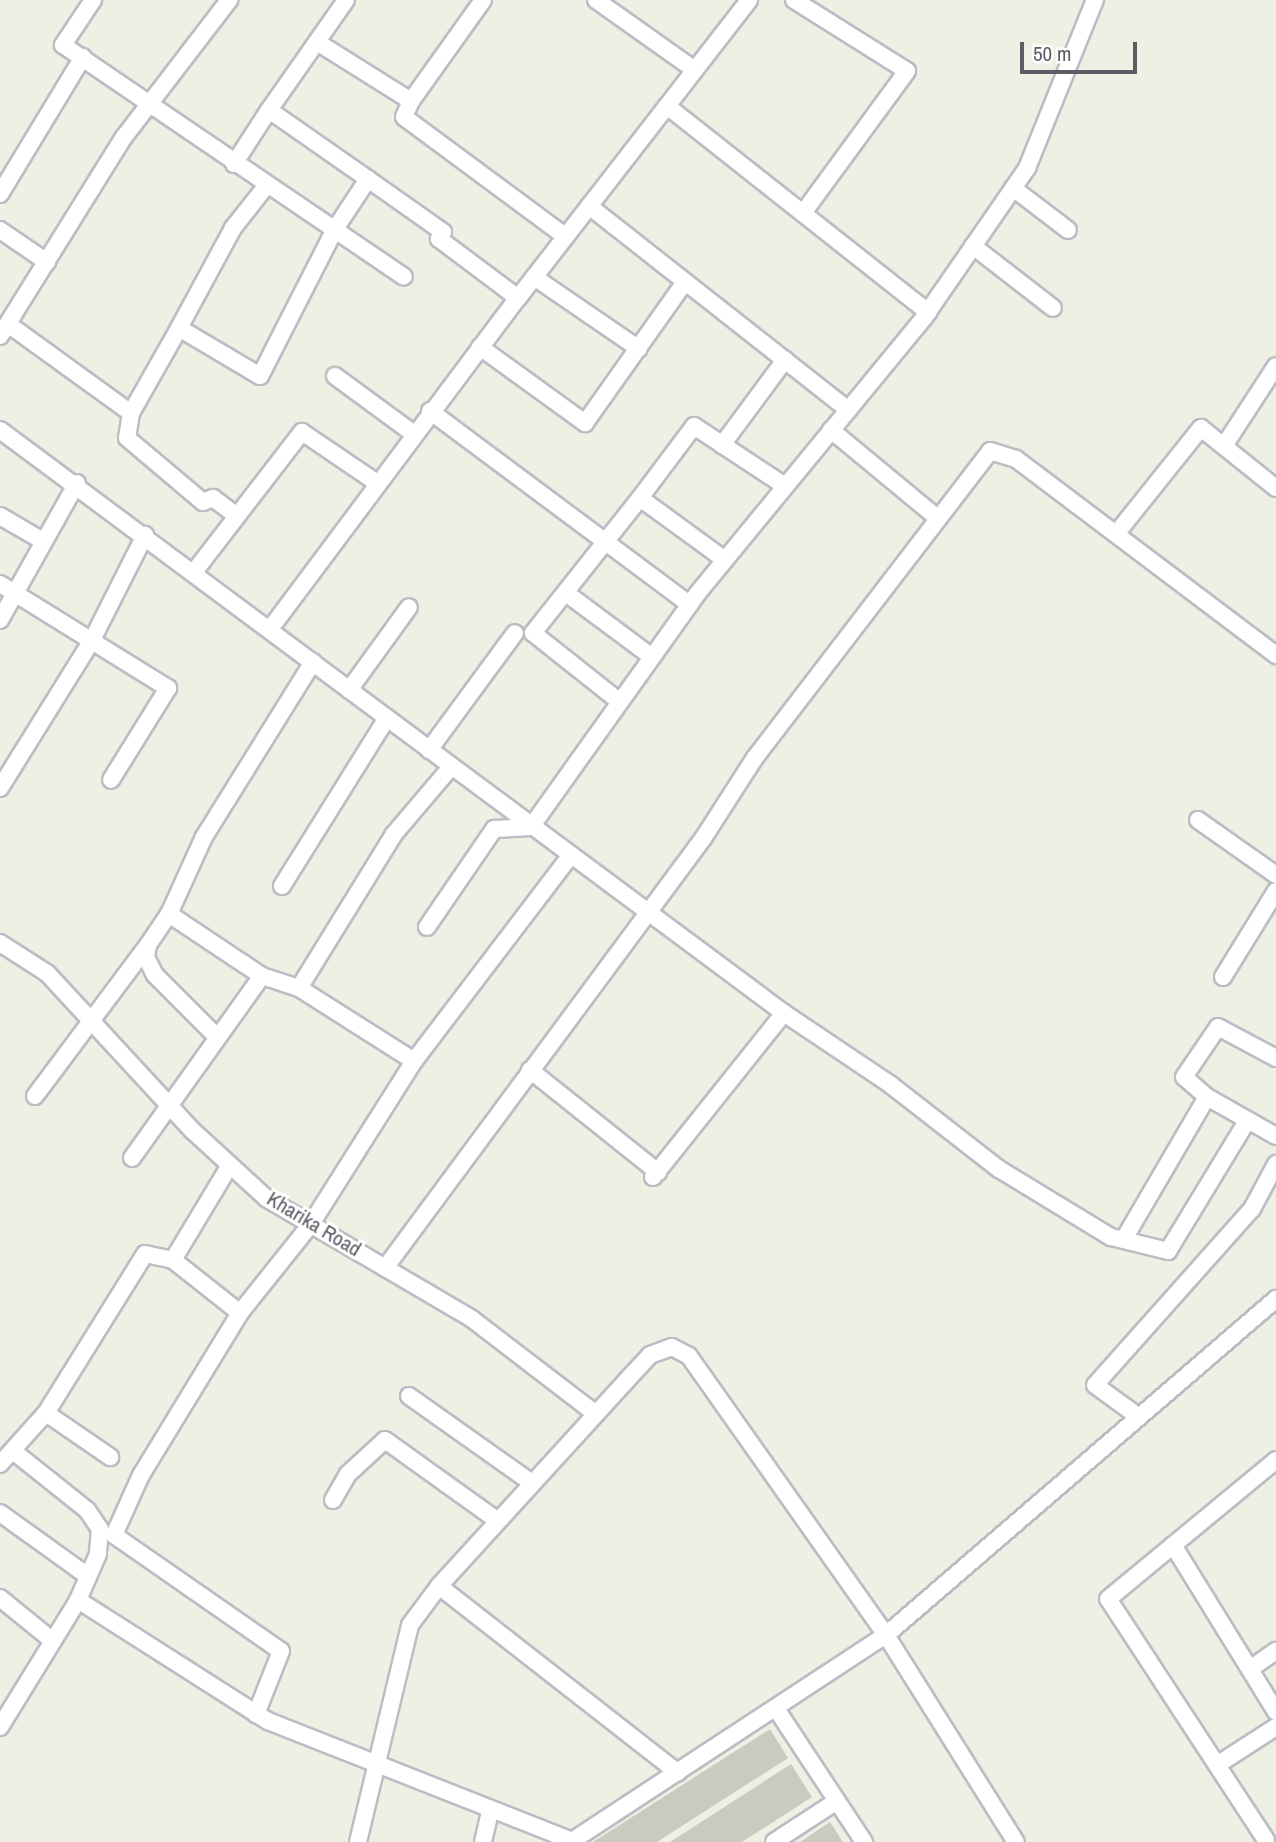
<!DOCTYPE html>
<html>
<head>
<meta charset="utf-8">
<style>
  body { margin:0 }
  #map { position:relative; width:1276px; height:1842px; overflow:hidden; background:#f0efe4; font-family:"Archivo Narrow",sans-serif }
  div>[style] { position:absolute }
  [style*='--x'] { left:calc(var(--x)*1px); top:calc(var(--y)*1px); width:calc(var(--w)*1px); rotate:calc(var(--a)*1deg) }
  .building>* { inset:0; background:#cbcac1 }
  .roads { filter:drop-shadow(2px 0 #bcbdc4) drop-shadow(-2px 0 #bcbdc4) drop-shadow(0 2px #bcbdc4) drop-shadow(0 -2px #bcbdc4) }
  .minor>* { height:16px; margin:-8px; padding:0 8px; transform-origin:8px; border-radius:8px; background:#fff }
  span { translate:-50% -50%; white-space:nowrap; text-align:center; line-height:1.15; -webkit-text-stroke:6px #fff; paint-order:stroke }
  .street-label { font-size:21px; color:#5c5e66 }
  .scale { position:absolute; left:1020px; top:42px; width:117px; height:32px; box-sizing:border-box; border:4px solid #5c5e66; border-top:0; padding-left:9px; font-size:21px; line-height:24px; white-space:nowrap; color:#5c5e66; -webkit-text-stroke:5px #fff; paint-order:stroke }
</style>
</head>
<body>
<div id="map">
  <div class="building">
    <i style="clip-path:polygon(770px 1729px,788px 1758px,657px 1842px,593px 1842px)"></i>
    <i style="clip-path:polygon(791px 1764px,812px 1797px,742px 1842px,670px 1842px)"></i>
    <i style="clip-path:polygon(830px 1822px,843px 1842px,800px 1842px)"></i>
  </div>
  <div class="roads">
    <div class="minor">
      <i style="--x:93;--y:0;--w:54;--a:123.7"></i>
      <i style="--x:63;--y:45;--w:412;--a:34.2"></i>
      <i style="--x:596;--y:0;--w:121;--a:35.3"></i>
      <i style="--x:794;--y:0;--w:133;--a:32.1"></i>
      <i style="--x:907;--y:71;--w:176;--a:126.2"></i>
      <i style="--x:317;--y:42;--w:111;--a:32.1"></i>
      <i style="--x:411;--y:101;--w:124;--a:-54.5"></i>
      <i style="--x:411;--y:101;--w:17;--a:114"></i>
      <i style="--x:404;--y:117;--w:200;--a:36.5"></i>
      <i style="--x:667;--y:106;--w:333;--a:38.3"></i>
      <i style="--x:269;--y:110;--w:134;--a:-55"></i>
      <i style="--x:234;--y:164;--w:64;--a:-57.1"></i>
      <i style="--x:269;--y:110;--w:121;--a:34.9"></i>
      <i style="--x:368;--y:179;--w:60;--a:123.4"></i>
      <i style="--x:335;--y:229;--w:165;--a:117"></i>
      <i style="--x:260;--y:376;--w:94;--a:-149.3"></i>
      <i style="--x:179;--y:328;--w:114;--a:-61.6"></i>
      <i style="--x:233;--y:228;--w:55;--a:-51.7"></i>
      <i style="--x:1013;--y:188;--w:69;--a:37.4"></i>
      <i style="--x:0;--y:194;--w:160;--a:-58.8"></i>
      <i style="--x:589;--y:206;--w:330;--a:38.2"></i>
      <i style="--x:0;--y:230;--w:57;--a:34.2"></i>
      <i style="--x:973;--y:246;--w:101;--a:37.8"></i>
      <i style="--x:534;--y:277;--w:127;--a:34.4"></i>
      <i style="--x:518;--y:298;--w:377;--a:-52.2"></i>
      <i style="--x:8;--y:324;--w:152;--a:35.9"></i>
      <i style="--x:131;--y:413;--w:25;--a:99"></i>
      <i style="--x:127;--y:438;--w:99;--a:40.1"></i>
      <i style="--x:203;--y:502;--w:11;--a:-22"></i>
      <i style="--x:213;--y:498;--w:30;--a:37"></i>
      <i style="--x:0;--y:336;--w:234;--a:-58.1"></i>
      <i style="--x:124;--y:137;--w:173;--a:-52.5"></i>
      <i style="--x:480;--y:347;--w:130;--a:35.9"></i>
      <i style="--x:585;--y:423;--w:173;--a:-54.7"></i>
      <i style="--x:335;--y:376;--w:98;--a:36.3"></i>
      <i style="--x:430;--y:411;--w:324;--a:36.7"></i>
      <i style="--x:131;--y:413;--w:98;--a:-60.5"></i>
      <i style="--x:0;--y:430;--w:977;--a:36.64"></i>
      <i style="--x:784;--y:1013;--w:129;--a:33.9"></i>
      <i style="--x:891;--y:1085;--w:137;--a:37.9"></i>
      <i style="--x:999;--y:1169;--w:131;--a:31.3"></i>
      <i style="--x:1111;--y:1237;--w:59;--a:13.8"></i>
      <i style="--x:1168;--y:1251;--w:152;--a:-58.7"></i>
      <i style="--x:831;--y:430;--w:135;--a:39.6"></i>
      <i style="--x:722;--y:445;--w:106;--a:-53.5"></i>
      <i style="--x:1224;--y:446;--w:95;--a:-57"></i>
      <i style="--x:640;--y:498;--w:90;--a:-53.1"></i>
      <i style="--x:694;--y:426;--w:109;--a:33.4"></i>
      <i style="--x:0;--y:516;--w:48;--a:30.3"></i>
      <i style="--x:1116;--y:534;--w:136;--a:-51.3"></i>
      <i style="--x:1201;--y:428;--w:96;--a:38.7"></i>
      <i style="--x:194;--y:572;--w:177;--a:-52.4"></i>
      <i style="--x:302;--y:432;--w:91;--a:34.2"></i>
      <i style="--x:0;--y:584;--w:198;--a:31.8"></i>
      <i style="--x:168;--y:688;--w:108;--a:121.8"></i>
      <i style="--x:566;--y:593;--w:107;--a:36.7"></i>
      <i style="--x:0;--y:620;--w:157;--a:-60.7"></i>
      <i style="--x:270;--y:629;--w:414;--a:-53.2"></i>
      <i style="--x:518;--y:298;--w:99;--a:-143.2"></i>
      <i style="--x:439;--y:239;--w:8;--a:-60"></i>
      <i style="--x:443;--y:232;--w:92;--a:-144.8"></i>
      <i style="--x:349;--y:690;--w:102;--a:-54.1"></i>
      <i style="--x:620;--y:702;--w:111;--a:-141.6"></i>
      <i style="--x:533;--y:633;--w:172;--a:-51.6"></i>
      <i style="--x:640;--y:498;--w:105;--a:36.1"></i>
      <i style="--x:429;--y:750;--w:145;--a:-53.7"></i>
      <i style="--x:0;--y:788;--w:172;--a:-58.1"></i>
      <i style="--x:91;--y:642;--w:120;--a:-63.2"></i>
      <i style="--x:1198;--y:820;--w:95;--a:35.2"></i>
      <i style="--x:282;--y:886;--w:198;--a:-58"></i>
      <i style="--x:169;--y:914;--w:112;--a:33.7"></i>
      <i style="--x:262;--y:976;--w:39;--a:18"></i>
      <i style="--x:299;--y:988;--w:136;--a:32.4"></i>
      <i style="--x:414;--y:1061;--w:193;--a:122.3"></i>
      <i style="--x:311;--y:1224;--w:114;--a:128.6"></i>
      <i style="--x:240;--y:1313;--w:190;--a:121.4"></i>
      <i style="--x:141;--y:1475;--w:66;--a:114.2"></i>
      <i style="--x:114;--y:1535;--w:203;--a:34.8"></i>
      <i style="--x:281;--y:1651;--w:68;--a:111.6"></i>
      <i style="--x:427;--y:927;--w:119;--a:-55.6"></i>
      <i style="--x:494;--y:829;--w:37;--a:-3"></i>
      <i style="--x:531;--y:827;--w:286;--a:-54.5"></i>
      <i style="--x:697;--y:594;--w:360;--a:-50.6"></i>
      <i style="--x:925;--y:316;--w:180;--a:-55.4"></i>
      <i style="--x:1027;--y:168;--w:181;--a:-68"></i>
      <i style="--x:0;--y:943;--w:56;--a:32.6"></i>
      <i style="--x:47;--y:973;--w:215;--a:47.3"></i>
      <i style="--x:193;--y:1131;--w:99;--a:42.5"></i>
      <i style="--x:266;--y:1198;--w:239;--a:30.4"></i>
      <i style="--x:472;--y:1319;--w:156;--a:37.5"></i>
      <i style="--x:1223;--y:977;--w:101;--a:-58.4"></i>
      <i style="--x:299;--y:988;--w:181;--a:-58.3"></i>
      <i style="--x:394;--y:834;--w:88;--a:-49.6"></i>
      <i style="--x:216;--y:1036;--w:86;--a:-135"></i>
      <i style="--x:155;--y:975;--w:20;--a:-117"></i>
      <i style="--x:146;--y:957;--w:12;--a:-81"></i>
      <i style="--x:148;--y:945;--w:37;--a:-56"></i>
      <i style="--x:169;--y:914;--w:85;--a:-65.6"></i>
      <i style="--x:204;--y:837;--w:206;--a:-58.1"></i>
      <i style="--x:414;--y:1061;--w:258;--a:-52.7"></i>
      <i style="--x:530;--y:1070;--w:164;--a:38.6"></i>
      <i style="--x:35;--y:1096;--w:189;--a:-53.2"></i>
      <i style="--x:1207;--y:1097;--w:30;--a:-139"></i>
      <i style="--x:1184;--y:1077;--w:60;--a:-55.8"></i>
      <i style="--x:1218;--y:1027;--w:66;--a:28.1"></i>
      <i style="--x:132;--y:1158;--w:224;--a:-54.5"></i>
      <i style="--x:230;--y:1165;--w:111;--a:121"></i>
      <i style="--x:173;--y:1260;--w:85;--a:38.3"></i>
      <i style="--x:653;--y:1177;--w:210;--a:-51.4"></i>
      <i style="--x:1124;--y:1239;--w:164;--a:-59.7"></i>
      <i style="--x:1207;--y:1097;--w:79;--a:29.5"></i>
      <i style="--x:385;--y:1268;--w:536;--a:-53.49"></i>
      <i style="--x:704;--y:837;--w:93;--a:-57.3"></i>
      <i style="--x:754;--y:759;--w:388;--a:-52.5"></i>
      <i style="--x:990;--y:451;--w:27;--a:17"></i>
      <i style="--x:1016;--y:459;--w:326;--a:37"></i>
      <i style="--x:409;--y:1396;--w:151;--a:35.3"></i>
      <i style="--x:46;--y:1413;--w:187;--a:-58.1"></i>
      <i style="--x:145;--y:1254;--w:29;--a:12"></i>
      <i style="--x:1139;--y:1417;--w:54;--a:-144"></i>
      <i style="--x:1095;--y:1385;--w:236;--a:-48.3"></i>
      <i style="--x:1252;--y:1209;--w:51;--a:-61.9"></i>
      <i style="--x:13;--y:1451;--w:95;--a:38.6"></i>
      <i style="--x:87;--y:1510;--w:23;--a:56"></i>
      <i style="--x:100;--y:1529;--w:25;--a:95"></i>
      <i style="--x:98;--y:1554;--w:50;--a:113.5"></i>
      <i style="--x:0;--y:1464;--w:69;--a:-48"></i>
      <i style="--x:46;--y:1413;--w:78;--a:34.5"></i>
      <i style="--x:333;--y:1500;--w:30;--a:-60"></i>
      <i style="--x:348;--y:1474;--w:50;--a:-42.6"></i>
      <i style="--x:385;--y:1440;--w:139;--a:35.6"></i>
      <i style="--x:0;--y:1513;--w:105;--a:35.7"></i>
      <i style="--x:1173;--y:1545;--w:196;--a:58.3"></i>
      <i style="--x:439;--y:1586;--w:303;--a:38"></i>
      <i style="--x:0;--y:1598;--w:68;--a:39.1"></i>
      <i style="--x:1250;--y:1669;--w:32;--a:-35"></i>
      <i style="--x:777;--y:1710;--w:158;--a:56.6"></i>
      <i style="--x:0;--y:1727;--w:149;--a:-58.4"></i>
      <i style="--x:78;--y:1600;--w:225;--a:32.5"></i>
      <i style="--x:268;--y:1721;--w:327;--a:21.5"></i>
      <i style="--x:572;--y:1841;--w:376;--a:-33.3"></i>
      <i style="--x:886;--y:1635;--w:515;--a:-40.75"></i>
      <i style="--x:1217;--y:1765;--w:70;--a:-32.8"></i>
      <i style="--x:1266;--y:1840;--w:288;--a:-123.2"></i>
      <i style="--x:1108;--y:1599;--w:218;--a:-39.6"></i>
      <i style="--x:358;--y:1842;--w:223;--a:-76.5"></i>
      <i style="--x:410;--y:1625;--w:49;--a:-53.4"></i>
      <i style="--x:439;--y:1586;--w:277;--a:-47.6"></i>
      <i style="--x:626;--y:1381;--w:35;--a:-47"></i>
      <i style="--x:650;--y:1355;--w:23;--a:-20"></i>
      <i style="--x:672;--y:1347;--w:19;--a:28"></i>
      <i style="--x:689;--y:1356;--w:342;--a:54.8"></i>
      <i style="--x:886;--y:1635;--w:244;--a:57.9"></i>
      <i style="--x:483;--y:1842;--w:31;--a:-77"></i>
      <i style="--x:774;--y:1842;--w:75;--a:-33.1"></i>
    </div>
  </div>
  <div class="street-label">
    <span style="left:314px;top:1224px;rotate:31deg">Kharika Road</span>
  </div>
  <div class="scale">50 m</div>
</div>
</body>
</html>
